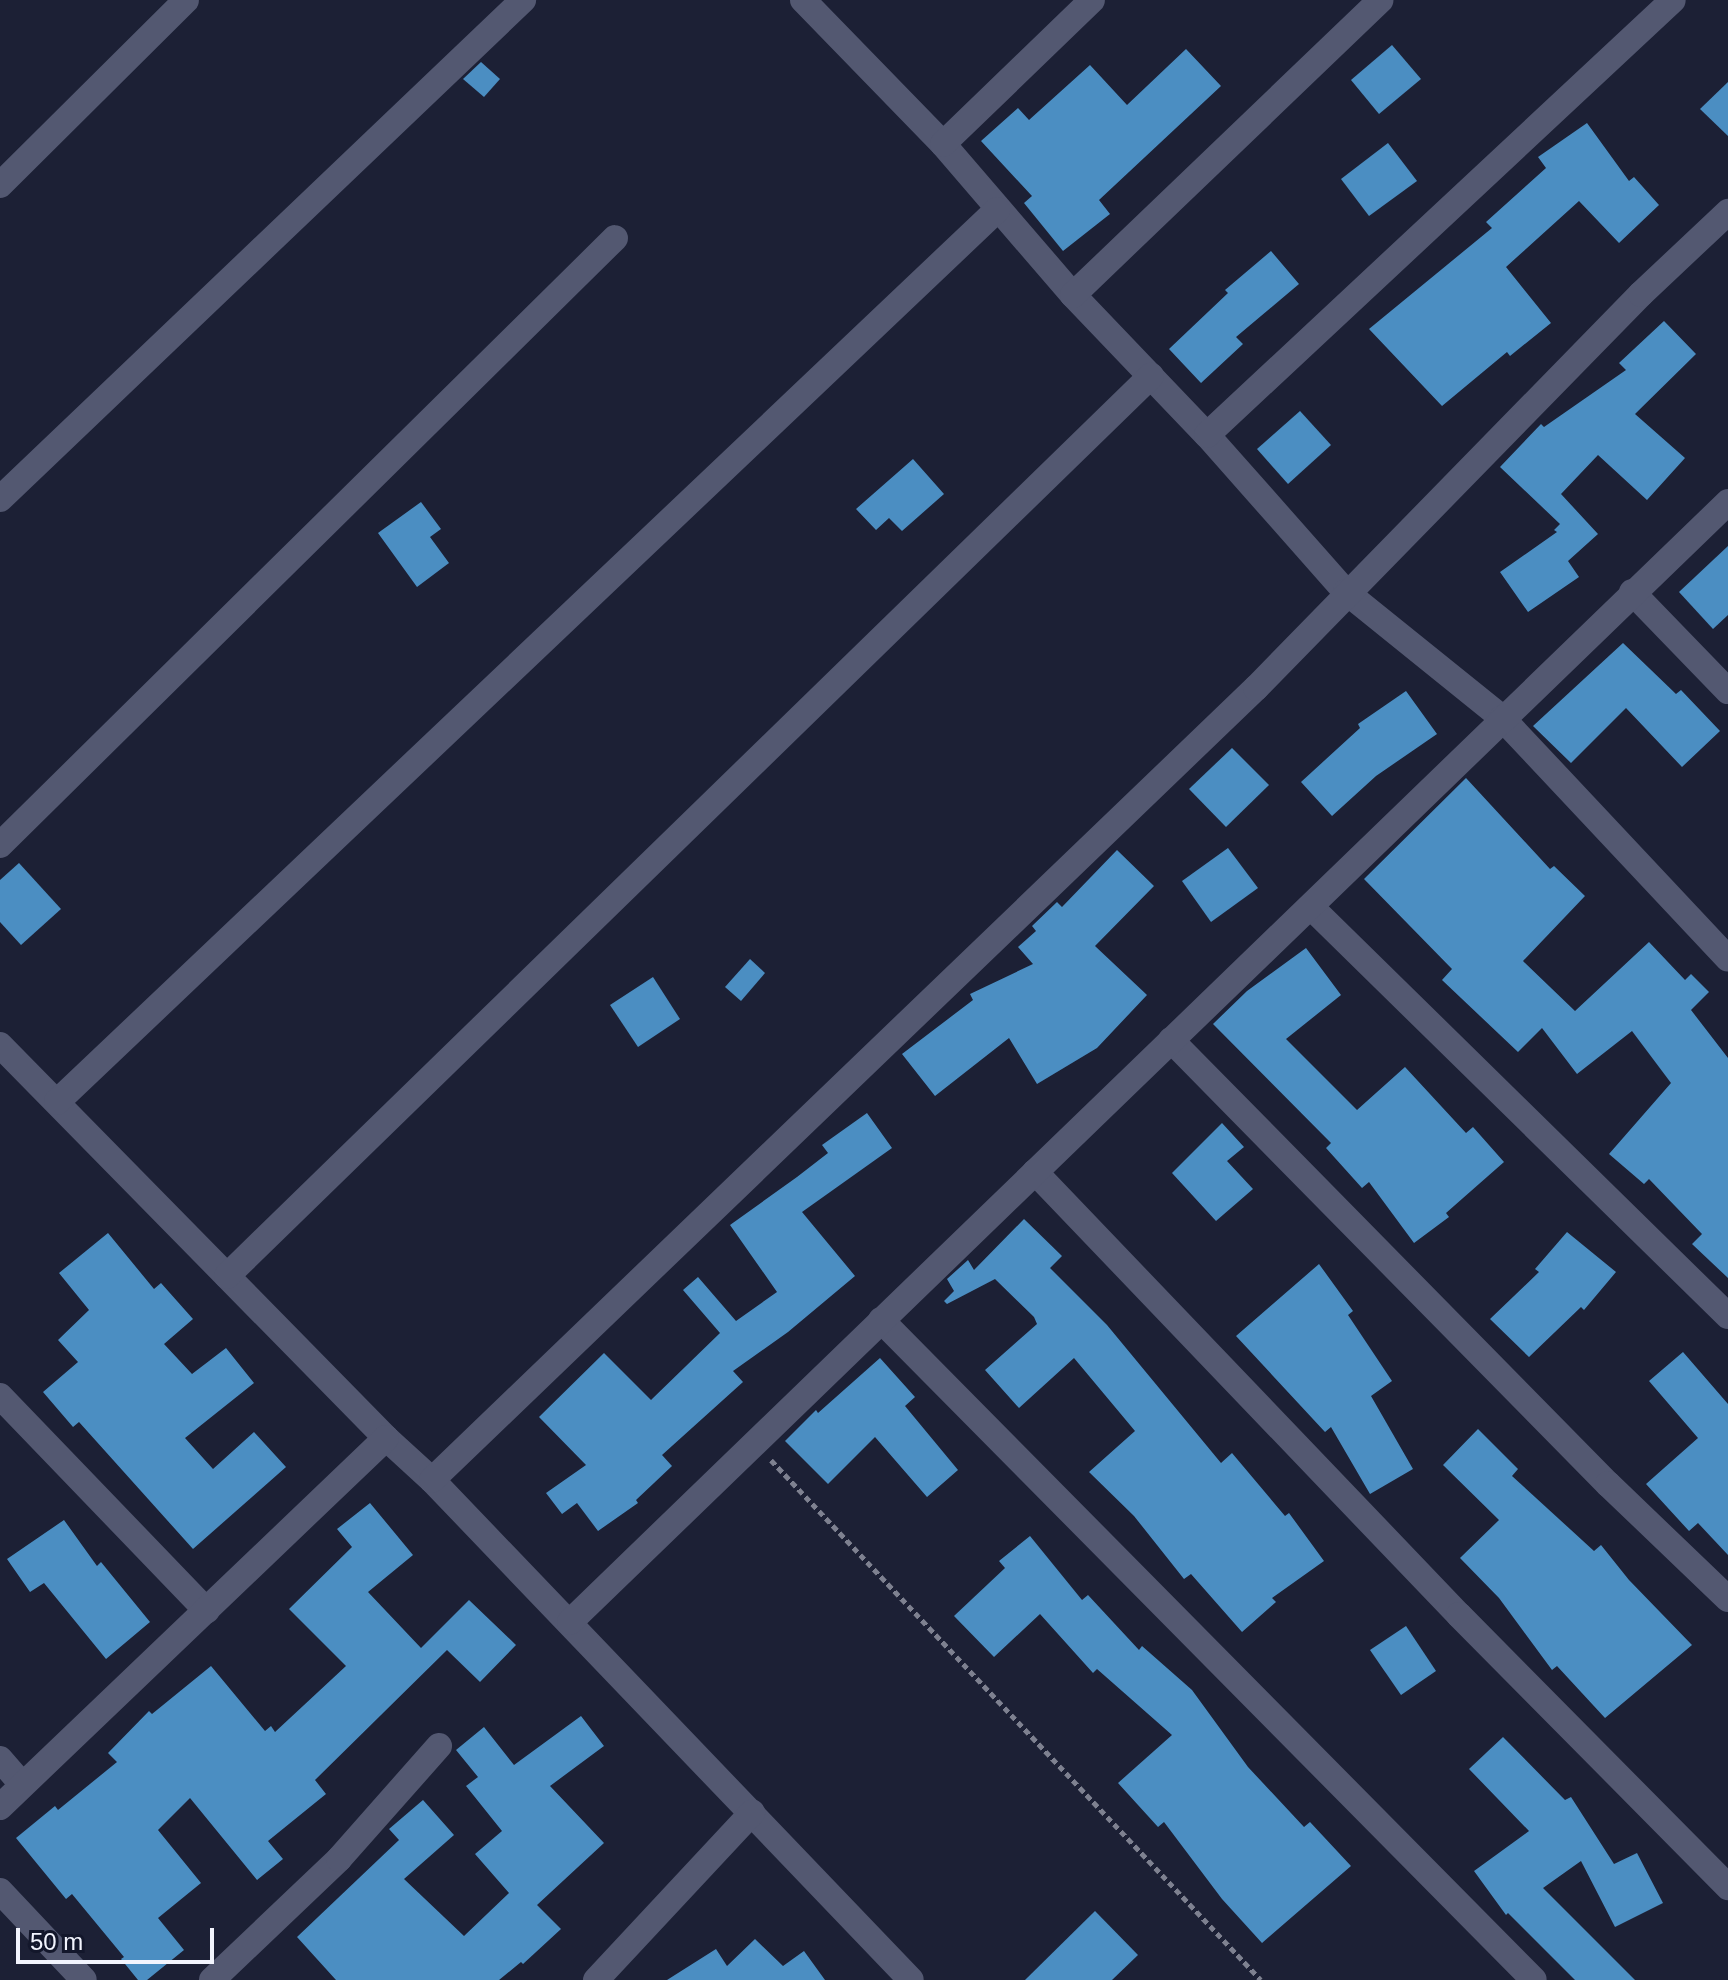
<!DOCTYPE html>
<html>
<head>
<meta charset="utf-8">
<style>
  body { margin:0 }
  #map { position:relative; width:1728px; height:1980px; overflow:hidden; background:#1c2035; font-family:Arial,sans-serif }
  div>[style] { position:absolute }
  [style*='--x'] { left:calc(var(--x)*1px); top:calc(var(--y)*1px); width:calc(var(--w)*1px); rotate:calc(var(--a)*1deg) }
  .building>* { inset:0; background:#4b8ec2 }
  .path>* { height:5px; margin-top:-2.5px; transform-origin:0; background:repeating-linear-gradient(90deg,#7e8190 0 6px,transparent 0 10px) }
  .street>* { height:26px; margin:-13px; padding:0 13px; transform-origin:13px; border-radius:13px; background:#535871 }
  span { translate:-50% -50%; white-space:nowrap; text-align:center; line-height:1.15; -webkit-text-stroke:7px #13172b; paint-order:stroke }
  .scale { position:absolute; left:16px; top:1928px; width:198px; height:36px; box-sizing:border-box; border:4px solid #f2f4fd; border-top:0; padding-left:10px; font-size:24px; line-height:28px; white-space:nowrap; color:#f2f4fd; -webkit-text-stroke:6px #13172b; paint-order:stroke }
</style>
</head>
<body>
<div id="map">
  <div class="building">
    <i style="clip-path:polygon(1392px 45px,1421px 79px,1379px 114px,1351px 80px)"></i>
    <i style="clip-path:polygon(1186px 49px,1221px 86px,1099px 200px,1110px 214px,1063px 251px,1024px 203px,1032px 196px,981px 141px,1018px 108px,1029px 120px,1090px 65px,1127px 105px)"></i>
    <i style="clip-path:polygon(481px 62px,500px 79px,484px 97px,463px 79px)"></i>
    <i style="clip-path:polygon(1728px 82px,1728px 136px,1700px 109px)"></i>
    <i style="clip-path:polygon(1587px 123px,1629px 181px,1634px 177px,1659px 205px,1619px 243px,1579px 201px,1506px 267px,1551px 323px,1510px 356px,1507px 352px,1442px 406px,1369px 329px,1492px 228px,1486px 222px,1546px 168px,1538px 157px)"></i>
    <i style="clip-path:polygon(1388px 143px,1417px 181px,1369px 216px,1341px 179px)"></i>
    <i style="clip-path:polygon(1271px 251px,1299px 284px,1236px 337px,1243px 344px,1201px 383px,1169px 349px,1228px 293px,1225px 290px)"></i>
    <i style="clip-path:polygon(1664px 321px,1696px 354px,1635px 414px,1685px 458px,1647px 500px,1598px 455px,1561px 494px,1598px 534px,1568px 561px,1579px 577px,1528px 612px,1500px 572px,1557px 532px,1554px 530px,1560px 524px,1500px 467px,1541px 424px,1544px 427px,1626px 370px,1619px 363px)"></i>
    <i style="clip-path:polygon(1300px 411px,1331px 445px,1288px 484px,1257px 449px)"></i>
    <i style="clip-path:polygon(913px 459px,944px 494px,902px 531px,889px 518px,876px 530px,856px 509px)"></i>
    <i style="clip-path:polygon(421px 502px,441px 529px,430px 537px,449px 563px,417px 587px,378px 533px)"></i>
    <i style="clip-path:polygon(1728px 546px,1728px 615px,1713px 629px,1679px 592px)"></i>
    <i style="clip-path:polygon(1623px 643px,1676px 694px,1681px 690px,1720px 731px,1682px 767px,1626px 708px,1571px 763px,1533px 726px)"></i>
    <i style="clip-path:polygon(1406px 691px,1437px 734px,1376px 776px,1332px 816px,1301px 782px,1360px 728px,1358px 724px)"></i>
    <i style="clip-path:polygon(1232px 748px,1269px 785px,1226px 827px,1189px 789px)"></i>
    <i style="clip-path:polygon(1466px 778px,1550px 869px,1554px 866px,1585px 896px,1523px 961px,1575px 1011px,1649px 942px,1685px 980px,1691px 974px,1709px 992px,1691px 1010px,1728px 1058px,1728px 1278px,1692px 1244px,1702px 1234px,1649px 1179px,1644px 1184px,1609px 1154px,1671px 1083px,1632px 1031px,1577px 1074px,1542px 1028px,1518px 1052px,1442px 980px,1452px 969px,1364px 879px)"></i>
    <i style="clip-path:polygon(1228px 848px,1258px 888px,1211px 922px,1182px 881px)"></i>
    <i style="clip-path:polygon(1117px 850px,1154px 886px,1095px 946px,1147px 995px,1097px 1048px,1037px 1084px,1009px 1038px,935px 1096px,902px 1054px,973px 1000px,970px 994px,1033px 964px,1018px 947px,1036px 931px,1032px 926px,1057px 902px,1062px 907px)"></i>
    <i style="clip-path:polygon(19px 863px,61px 909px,21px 945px,0 922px,0 880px)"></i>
    <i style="clip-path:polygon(1306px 948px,1341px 995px,1286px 1039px,1357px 1110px,1405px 1067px,1466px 1133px,1473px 1127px,1504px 1162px,1446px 1213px,1449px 1217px,1414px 1243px,1369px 1182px,1362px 1188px,1326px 1148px,1331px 1143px,1213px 1024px,1247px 991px)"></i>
    <i style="clip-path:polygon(750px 959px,765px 973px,741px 1001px,725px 987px)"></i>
    <i style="clip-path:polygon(653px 977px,680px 1019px,638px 1047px,610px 1005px)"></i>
    <i style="clip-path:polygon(867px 1113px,892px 1148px,802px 1212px,855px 1276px,788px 1332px,733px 1371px,743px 1382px,662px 1455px,672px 1466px,636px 1500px,638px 1503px,598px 1531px,577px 1503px,562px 1514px,546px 1493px,586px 1465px,539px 1417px,604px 1353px,651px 1400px,720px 1333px,683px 1290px,698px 1277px,736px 1321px,777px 1292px,730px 1225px,797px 1177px,828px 1153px,822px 1145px)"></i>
    <i style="clip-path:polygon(1222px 1123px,1244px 1147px,1227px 1161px,1253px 1189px,1216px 1221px,1172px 1173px)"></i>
    <i style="clip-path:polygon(1024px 1219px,1062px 1256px,1050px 1268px,1107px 1325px,1221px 1463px,1232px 1453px,1285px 1516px,1289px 1513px,1324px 1561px,1272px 1598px,1276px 1602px,1242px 1632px,1191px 1574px,1184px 1579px,1134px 1516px,1089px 1472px,1135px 1431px,1074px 1358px,1019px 1408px,985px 1370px,1037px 1324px,1034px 1317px,995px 1279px,947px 1304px,944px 1301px,954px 1291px,947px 1279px,968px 1260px,974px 1270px)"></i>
    <i style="clip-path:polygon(1567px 1232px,1616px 1272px,1584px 1310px,1581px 1307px,1529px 1357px,1490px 1319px,1539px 1272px,1535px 1269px)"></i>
    <i style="clip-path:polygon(108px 1233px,154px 1289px,161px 1283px,193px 1319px,164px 1344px,192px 1374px,226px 1348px,254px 1383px,185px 1438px,213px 1469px,254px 1432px,286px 1467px,193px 1549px,79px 1422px,73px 1427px,43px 1392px,78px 1362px,58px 1340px,89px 1310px,59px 1273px)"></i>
    <i style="clip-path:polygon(1319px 1264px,1353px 1311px,1348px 1315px,1392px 1381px,1371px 1396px,1413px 1469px,1370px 1494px,1331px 1427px,1325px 1432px,1236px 1336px)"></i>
    <i style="clip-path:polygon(1683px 1352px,1728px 1404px,1728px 1555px,1698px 1523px,1689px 1531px,1646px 1484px,1698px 1438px,1649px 1381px)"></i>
    <i style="clip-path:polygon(880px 1358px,915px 1397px,905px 1406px,958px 1470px,927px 1497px,875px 1437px,828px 1484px,785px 1441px,816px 1410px,818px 1413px)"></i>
    <i style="clip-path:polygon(1478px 1429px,1518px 1469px,1512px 1476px,1594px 1551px,1601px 1545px,1629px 1580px,1692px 1645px,1605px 1718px,1557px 1666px,1552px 1670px,1499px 1598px,1460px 1558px,1499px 1520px,1443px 1465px)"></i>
    <i style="clip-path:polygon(370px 1503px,413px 1555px,368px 1592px,421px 1648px,469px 1600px,516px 1645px,480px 1682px,447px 1650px,315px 1780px,326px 1794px,268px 1841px,283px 1859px,257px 1880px,190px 1798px,158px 1830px,201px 1883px,158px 1918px,184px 1950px,147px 1980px,138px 1980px,121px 1959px,124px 1957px,72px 1894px,66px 1899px,16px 1838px,55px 1806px,58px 1810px,117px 1762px,108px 1753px,149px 1711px,152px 1714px,211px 1666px,265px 1731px,271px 1726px,275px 1732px,346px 1666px,289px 1609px,352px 1547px,337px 1529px)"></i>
    <i style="clip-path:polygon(64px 1520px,97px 1566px,101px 1562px,150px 1622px,106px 1659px,44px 1583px,30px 1592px,7px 1559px)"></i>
    <i style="clip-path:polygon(1030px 1536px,1082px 1600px,1088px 1595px,1139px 1650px,1142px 1646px,1192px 1690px,1248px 1767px,1304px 1827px,1310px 1822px,1351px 1866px,1262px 1943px,1222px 1899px,1164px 1822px,1158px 1827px,1118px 1783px,1172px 1735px,1097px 1669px,1093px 1673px,1040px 1614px,994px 1657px,954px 1616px,1005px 1568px,999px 1561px)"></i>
    <i style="clip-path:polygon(1406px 1626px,1436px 1671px,1401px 1695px,1370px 1650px)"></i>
    <i style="clip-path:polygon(581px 1716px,604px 1746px,550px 1786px,604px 1843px,537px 1905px,561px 1929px,523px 1964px,521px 1962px,499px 1980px,336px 1980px,297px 1937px,399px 1840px,389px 1829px,423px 1800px,454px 1835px,404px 1879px,464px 1936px,509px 1893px,475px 1854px,502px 1831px,466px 1786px,478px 1777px,456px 1750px,484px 1727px,514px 1765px)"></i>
    <i style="clip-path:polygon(1503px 1737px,1565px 1800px,1571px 1797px,1614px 1864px,1637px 1853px,1663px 1903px,1615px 1927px,1581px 1861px,1543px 1888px,1635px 1980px,1575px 1980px,1508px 1913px,1506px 1915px,1474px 1871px,1529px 1831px,1469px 1769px)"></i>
    <i style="clip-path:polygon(1095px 1911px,1138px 1955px,1112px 1980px,1025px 1980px)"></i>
    <i style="clip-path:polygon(755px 1939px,783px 1966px,804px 1951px,825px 1980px,667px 1980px,716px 1949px,727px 1966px)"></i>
  </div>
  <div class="path">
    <i style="--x:771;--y:1460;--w:714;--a:46.7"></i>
  </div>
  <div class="street">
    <i style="--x:803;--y:0;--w:201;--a:45.8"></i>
    <i style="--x:943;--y:144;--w:199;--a:49.3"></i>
    <i style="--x:1073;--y:295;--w:194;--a:46.3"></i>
    <i style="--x:1207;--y:435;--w:210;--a:48.5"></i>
    <i style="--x:1346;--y:592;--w:201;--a:38.9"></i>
    <i style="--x:1502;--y:718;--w:330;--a:46.8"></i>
    <i style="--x:943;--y:144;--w:207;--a:-44"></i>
    <i style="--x:0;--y:185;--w:262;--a:-44.8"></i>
    <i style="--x:1073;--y:295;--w:426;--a:-43.8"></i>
    <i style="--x:1207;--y:435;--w:637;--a:-43.03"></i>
    <i style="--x:0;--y:499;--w:723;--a:-43.65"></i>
    <i style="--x:1632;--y:592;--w:138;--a:45.9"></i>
    <i style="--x:0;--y:845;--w:864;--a:-44.62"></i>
    <i style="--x:1311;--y:907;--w:584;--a:44.45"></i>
    <i style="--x:1171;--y:1040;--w:623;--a:45.46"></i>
    <i style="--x:1608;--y:1484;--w:166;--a:43.8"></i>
    <i style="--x:0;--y:1045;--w:551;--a:45.51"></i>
    <i style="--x:386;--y:1438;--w:62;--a:42.4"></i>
    <i style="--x:432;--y:1480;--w:692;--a:46.23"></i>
    <i style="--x:57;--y:1102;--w:1296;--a:-43.5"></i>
    <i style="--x:1035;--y:1172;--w:613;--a:46.26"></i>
    <i style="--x:1459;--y:1615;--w:383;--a:45.3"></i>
    <i style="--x:227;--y:1276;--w:1290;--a:-44.25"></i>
    <i style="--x:881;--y:1320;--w:928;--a:45.31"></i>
    <i style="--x:0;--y:1396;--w:298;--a:46.1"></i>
    <i style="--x:432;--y:1480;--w:1143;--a:-43.87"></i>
    <i style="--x:1256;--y:688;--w:551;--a:-45.66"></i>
    <i style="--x:1641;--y:294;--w:120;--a:-43.3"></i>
    <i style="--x:570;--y:1622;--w:1611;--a:-44.04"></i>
    <i style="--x:0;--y:1759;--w:33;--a:49"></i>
    <i style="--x:0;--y:1807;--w:534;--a:-43.71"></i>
    <i style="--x:0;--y:1891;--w:122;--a:46.7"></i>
    <i style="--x:212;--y:1980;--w:175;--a:-43.6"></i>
    <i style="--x:339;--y:1859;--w:151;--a:-48.5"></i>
    <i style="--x:596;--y:1980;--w:229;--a:-47"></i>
  </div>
  <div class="scale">50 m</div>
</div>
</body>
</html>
